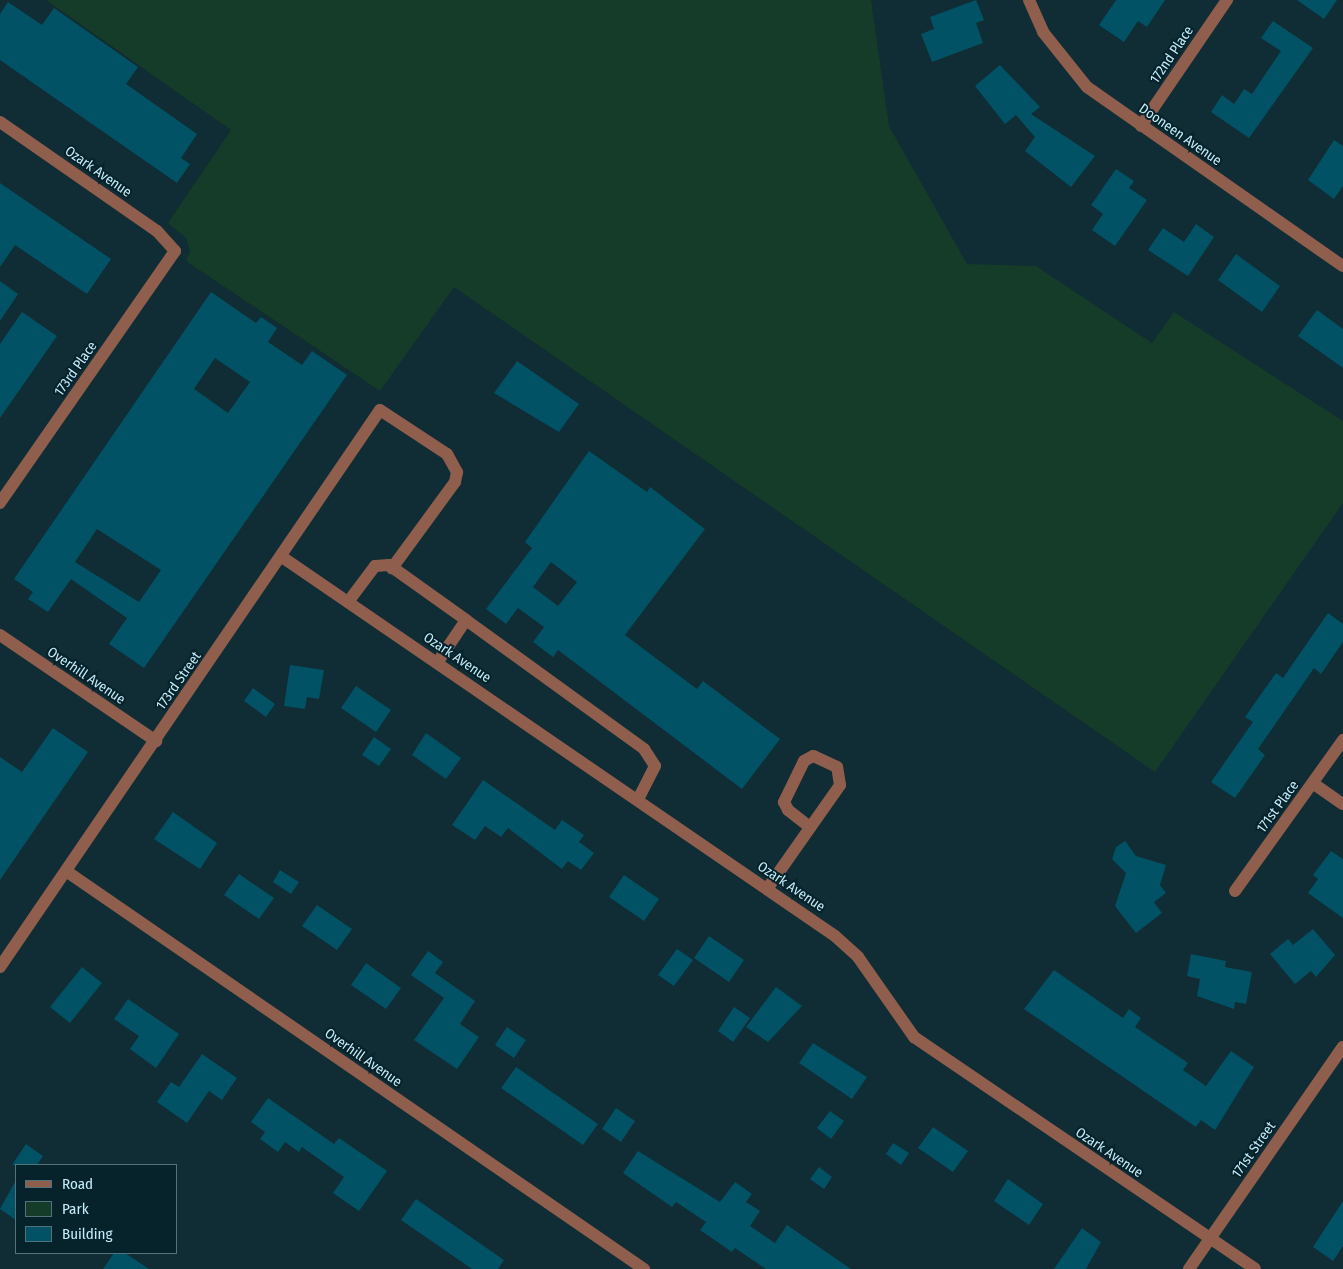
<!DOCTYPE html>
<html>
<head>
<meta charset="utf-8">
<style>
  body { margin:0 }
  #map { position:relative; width:1343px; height:1269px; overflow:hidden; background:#102c34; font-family:"Fira Sans Condensed",sans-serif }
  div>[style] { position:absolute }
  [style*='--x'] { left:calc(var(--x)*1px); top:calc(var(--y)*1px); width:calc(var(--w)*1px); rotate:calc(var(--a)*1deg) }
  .green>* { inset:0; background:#153b29 }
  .building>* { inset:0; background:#025265 }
  .minor>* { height:12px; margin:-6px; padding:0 6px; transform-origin:6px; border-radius:6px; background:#8f5e4d }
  span { translate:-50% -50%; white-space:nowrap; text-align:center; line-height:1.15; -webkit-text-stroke:4px #06222a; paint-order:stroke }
  .street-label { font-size:14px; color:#c5edfb }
  .legend { position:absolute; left:15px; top:1164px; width:162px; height:90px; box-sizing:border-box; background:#06222a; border:1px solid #52737e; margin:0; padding:6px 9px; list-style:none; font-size:15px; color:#c5edfb }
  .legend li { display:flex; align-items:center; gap:10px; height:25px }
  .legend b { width:25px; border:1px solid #52737e }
</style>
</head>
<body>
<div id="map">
  <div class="green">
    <i style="clip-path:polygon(46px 0,871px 0,889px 126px,967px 264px,1036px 266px,1152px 343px,1174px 312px,1343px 421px,1343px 503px,1155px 772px,454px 287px,380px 391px,186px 261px,190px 251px,186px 238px,168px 223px,231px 130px)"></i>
  </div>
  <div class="building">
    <i style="clip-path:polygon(976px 0,984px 20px,976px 23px,983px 43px,932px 62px,921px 34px,934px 29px,930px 17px)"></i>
    <i style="clip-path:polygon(1116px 0,1165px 0,1147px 27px,1138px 21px,1124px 42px,1099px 25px)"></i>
    <i style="clip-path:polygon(1297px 0,1337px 0,1324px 19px)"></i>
    <i style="clip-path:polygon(8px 2px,42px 25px,54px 8px,138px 67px,126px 84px,197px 134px,181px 158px,190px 164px,177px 183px,0 60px,0 14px)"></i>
    <i style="clip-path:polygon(1273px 21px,1313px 48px,1249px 138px,1211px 112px,1222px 95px,1234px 104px,1244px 89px,1252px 94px,1281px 51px,1261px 38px)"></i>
    <i style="clip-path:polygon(1000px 65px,1040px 107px,1031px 114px,1095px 156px,1071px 187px,1025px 151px,1035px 137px,1016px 115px,1005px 124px,975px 86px)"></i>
    <i style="clip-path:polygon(1334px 140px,1343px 146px,1343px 186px,1334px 199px,1308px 180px)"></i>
    <i style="clip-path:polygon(1116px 169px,1134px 181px,1129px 188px,1147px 200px,1115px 246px,1092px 230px,1103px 214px,1091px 205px)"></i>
    <i style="clip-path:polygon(0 183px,111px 259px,87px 294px,15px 245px,0 267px)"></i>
    <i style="clip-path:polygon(1196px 224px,1214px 237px,1188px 276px,1148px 250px,1163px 228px,1184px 242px)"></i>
    <i style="clip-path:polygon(1236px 254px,1280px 286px,1262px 312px,1218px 280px)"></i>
    <i style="clip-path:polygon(0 281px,18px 294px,0 321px)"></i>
    <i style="clip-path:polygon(evenodd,211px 292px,256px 323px,261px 317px,277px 328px,268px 342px,302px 365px,312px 351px,347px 375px,144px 668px,109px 644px,127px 618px,91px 593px,71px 579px,48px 612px,28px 599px,33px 592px,14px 579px,211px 292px,215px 358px,250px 382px,228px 413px,194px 389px,215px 358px,211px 292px,97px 529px,161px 570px,139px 602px,75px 562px,97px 529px)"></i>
    <i style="clip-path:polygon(1317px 310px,1343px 329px,1343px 368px,1298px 336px)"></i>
    <i style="clip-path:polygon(22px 312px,57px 336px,0 418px,0 344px)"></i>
    <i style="clip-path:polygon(517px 361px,579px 404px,559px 432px,494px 393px)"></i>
    <i style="clip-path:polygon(evenodd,589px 451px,647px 492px,650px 487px,705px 529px,625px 635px,697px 689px,703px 681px,780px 739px,742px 789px,558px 650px,553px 657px,533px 642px,544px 627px,518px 608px,506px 624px,486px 609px,532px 548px,525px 542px,589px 451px,551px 562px,577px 582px,558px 606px,533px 587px,551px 562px)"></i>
    <i style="clip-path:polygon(1328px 613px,1343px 624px,1343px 642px,1321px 674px,1314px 668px,1258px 749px,1265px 755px,1235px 798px,1211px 782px,1253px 722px,1245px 717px,1276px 673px,1283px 678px)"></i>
    <i style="clip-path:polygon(290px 665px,324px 670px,319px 699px,307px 697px,305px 709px,284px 706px)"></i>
    <i style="clip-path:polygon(356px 686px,391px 710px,376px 732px,341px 708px)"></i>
    <i style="clip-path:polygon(253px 688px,275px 704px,266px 717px,244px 701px)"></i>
    <i style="clip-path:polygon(53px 728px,88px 752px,0 880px,0 757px,22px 772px)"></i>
    <i style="clip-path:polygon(426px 733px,461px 758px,446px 779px,412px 755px)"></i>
    <i style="clip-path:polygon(374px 737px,391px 749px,379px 766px,362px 755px)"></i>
    <i style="clip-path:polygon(483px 780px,555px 830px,562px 820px,584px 835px,579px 842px,594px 853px,581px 870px,568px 861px,562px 869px,508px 828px,501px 837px,485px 826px,475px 840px,452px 825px)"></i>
    <i style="clip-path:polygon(173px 812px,217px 843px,200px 869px,154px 839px)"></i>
    <i style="clip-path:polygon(1125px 841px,1136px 856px,1166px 865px,1160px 885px,1166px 893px,1154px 902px,1162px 913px,1136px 933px,1115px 906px,1126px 873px,1112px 859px,1116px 847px)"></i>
    <i style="clip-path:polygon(1331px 851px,1343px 859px,1343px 918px,1308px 893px,1318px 879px,1313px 875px)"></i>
    <i style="clip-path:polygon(280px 870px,299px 882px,291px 894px,273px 882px)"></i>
    <i style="clip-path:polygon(239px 874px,274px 898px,259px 919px,224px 895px)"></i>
    <i style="clip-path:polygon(624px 875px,659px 899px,644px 921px,609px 897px)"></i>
    <i style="clip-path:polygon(317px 905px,352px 929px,337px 950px,302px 926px)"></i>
    <i style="clip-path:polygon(1313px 929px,1335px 955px,1316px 977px,1311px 971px,1295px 984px,1270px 954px,1288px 939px,1293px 945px)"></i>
    <i style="clip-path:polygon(709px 936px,744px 960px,729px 982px,694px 958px)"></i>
    <i style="clip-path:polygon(677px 949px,693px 960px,674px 986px,658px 975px)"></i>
    <i style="clip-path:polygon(428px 951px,443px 962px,435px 973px,475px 1001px,460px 1024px,479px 1037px,457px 1069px,414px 1040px,444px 998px,411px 975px)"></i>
    <i style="clip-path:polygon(1191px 954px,1226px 961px,1225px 967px,1252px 972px,1246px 1004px,1235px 1002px,1234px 1009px,1197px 996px,1200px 979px,1187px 976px)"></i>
    <i style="clip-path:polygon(366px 963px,401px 988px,386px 1009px,351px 985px)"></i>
    <i style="clip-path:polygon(82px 967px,102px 983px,70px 1023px,50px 1007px)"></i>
    <i style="clip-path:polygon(1054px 970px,1123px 1018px,1129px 1009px,1141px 1018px,1135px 1027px,1188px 1063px,1183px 1070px,1206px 1086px,1231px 1051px,1254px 1067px,1215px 1130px,1201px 1120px,1196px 1127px,1024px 1009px)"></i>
    <i style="clip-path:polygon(776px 987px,802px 1006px,768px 1042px,746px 1027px)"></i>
    <i style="clip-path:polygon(128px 999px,179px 1034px,156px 1068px,130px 1049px,139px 1036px,114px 1019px)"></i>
    <i style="clip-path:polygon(734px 1007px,750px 1018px,733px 1042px,718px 1031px)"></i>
    <i style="clip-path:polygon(507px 1027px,526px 1040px,514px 1058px,495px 1045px)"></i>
    <i style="clip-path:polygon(813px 1043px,867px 1077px,852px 1099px,799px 1063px)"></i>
    <i style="clip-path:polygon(202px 1054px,237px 1078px,222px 1100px,209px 1091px,187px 1123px,157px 1102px,171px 1082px,179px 1087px)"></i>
    <i style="clip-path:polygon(516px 1067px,598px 1124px,583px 1145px,501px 1088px)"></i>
    <i style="clip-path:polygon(268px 1098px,334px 1144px,339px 1138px,387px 1171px,359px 1211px,333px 1193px,344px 1177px,302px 1147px,299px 1152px,285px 1142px,278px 1152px,260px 1139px,265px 1132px,251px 1122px)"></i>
    <i style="clip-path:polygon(616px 1108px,635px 1121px,621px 1142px,602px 1129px)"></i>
    <i style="clip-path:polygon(830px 1111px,844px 1121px,831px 1139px,817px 1128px)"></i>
    <i style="clip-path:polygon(933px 1127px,968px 1151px,953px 1172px,918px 1148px)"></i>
    <i style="clip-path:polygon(893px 1143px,909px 1153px,901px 1165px,886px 1154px)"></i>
    <i style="clip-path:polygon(26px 1144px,43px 1156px,37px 1165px,12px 1165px)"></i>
    <i style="clip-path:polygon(638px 1151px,720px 1202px,735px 1182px,752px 1194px,746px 1202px,760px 1211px,750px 1226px,775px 1243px,787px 1225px,851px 1269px,766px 1269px,735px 1248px,732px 1252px,700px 1230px,706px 1222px,676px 1202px,672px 1207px,623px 1173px)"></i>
    <i style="clip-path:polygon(819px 1167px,832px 1177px,824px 1189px,810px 1179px)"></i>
    <i style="clip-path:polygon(1008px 1179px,1043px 1204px,1029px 1225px,994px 1201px)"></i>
    <i style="clip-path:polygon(16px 1180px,16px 1220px,0 1209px)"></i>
    <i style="clip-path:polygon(416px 1199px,504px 1260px,498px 1269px,472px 1269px,401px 1220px)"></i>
    <i style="clip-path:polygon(1343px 1201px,1343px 1246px,1333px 1261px,1313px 1247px)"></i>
    <i style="clip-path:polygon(1082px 1228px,1101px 1242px,1086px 1269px,1054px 1269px)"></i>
    <i style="clip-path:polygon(114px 1253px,125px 1253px,149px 1269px,103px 1269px)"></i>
  </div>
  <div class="minor">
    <i style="--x:1029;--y:0;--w:35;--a:66"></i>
    <i style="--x:1043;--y:32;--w:70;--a:51.3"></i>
    <i style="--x:1087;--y:87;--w:312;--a:35"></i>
    <i style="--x:0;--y:122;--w:191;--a:34.8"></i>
    <i style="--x:157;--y:231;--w:27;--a:48"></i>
    <i style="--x:175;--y:251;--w:307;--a:124.8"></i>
    <i style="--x:1141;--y:126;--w:153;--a:-55.7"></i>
    <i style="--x:282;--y:557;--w:670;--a:34.42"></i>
    <i style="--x:835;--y:936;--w:31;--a:42"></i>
    <i style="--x:858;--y:957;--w:98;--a:55"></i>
    <i style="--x:914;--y:1037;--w:412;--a:34.2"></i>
    <i style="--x:348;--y:602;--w:45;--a:-53.1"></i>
    <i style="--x:375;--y:566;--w:14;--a:-4"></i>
    <i style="--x:389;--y:565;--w:95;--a:35.5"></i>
    <i style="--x:466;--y:620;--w:52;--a:124"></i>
    <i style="--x:466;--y:620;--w:220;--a:35.9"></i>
    <i style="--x:644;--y:749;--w:20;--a:57"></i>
    <i style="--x:655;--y:766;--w:38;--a:117"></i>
    <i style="--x:0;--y:635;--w:189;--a:34.2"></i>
    <i style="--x:1314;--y:784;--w:35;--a:35"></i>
    <i style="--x:66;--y:871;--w:702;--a:34.55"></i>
    <i style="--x:767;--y:889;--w:127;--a:-54.9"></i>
    <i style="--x:840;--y:785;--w:18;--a:-99"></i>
    <i style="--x:837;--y:767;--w:26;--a:-155"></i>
    <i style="--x:813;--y:756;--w:10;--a:151"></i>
    <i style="--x:804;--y:761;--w:46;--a:116"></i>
    <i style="--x:784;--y:802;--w:9;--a:63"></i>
    <i style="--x:788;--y:810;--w:28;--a:38"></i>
    <i style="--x:1235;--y:891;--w:186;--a:-54.4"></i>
    <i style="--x:0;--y:967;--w:674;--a:-55.7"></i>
    <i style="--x:380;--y:410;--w:80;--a:33.3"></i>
    <i style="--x:447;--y:454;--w:21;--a:61"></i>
    <i style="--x:457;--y:472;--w:10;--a:101"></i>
    <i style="--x:455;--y:482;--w:107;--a:126.2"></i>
    <i style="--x:1189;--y:1269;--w:270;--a:-55.3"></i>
  </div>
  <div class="street-label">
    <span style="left:1172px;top:55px;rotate:-56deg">172nd Place</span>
    <span style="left:1180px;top:135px;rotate:35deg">Dooneen Avenue</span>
    <span style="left:98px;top:172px;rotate:35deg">Ozark Avenue</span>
    <span style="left:76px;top:369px;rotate:-55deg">173rd Place</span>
    <span style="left:457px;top:658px;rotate:34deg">Ozark Avenue</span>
    <span style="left:86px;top:676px;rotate:34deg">Overhill Avenue</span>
    <span style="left:179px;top:681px;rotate:-55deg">173rd Street</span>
    <span style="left:1278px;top:807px;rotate:-54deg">171st Place</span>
    <span style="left:791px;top:887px;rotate:34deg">Ozark Avenue</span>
    <span style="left:363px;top:1058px;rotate:35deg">Overhill Avenue</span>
    <span style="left:1254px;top:1150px;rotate:-55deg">171st Street</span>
    <span style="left:1109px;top:1153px;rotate:34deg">Ozark Avenue</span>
  </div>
  <ul class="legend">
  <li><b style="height:6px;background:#8f5e4d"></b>Road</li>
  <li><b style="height:14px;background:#153b29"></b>Park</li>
  <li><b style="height:14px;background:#025265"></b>Building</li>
  </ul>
</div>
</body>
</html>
